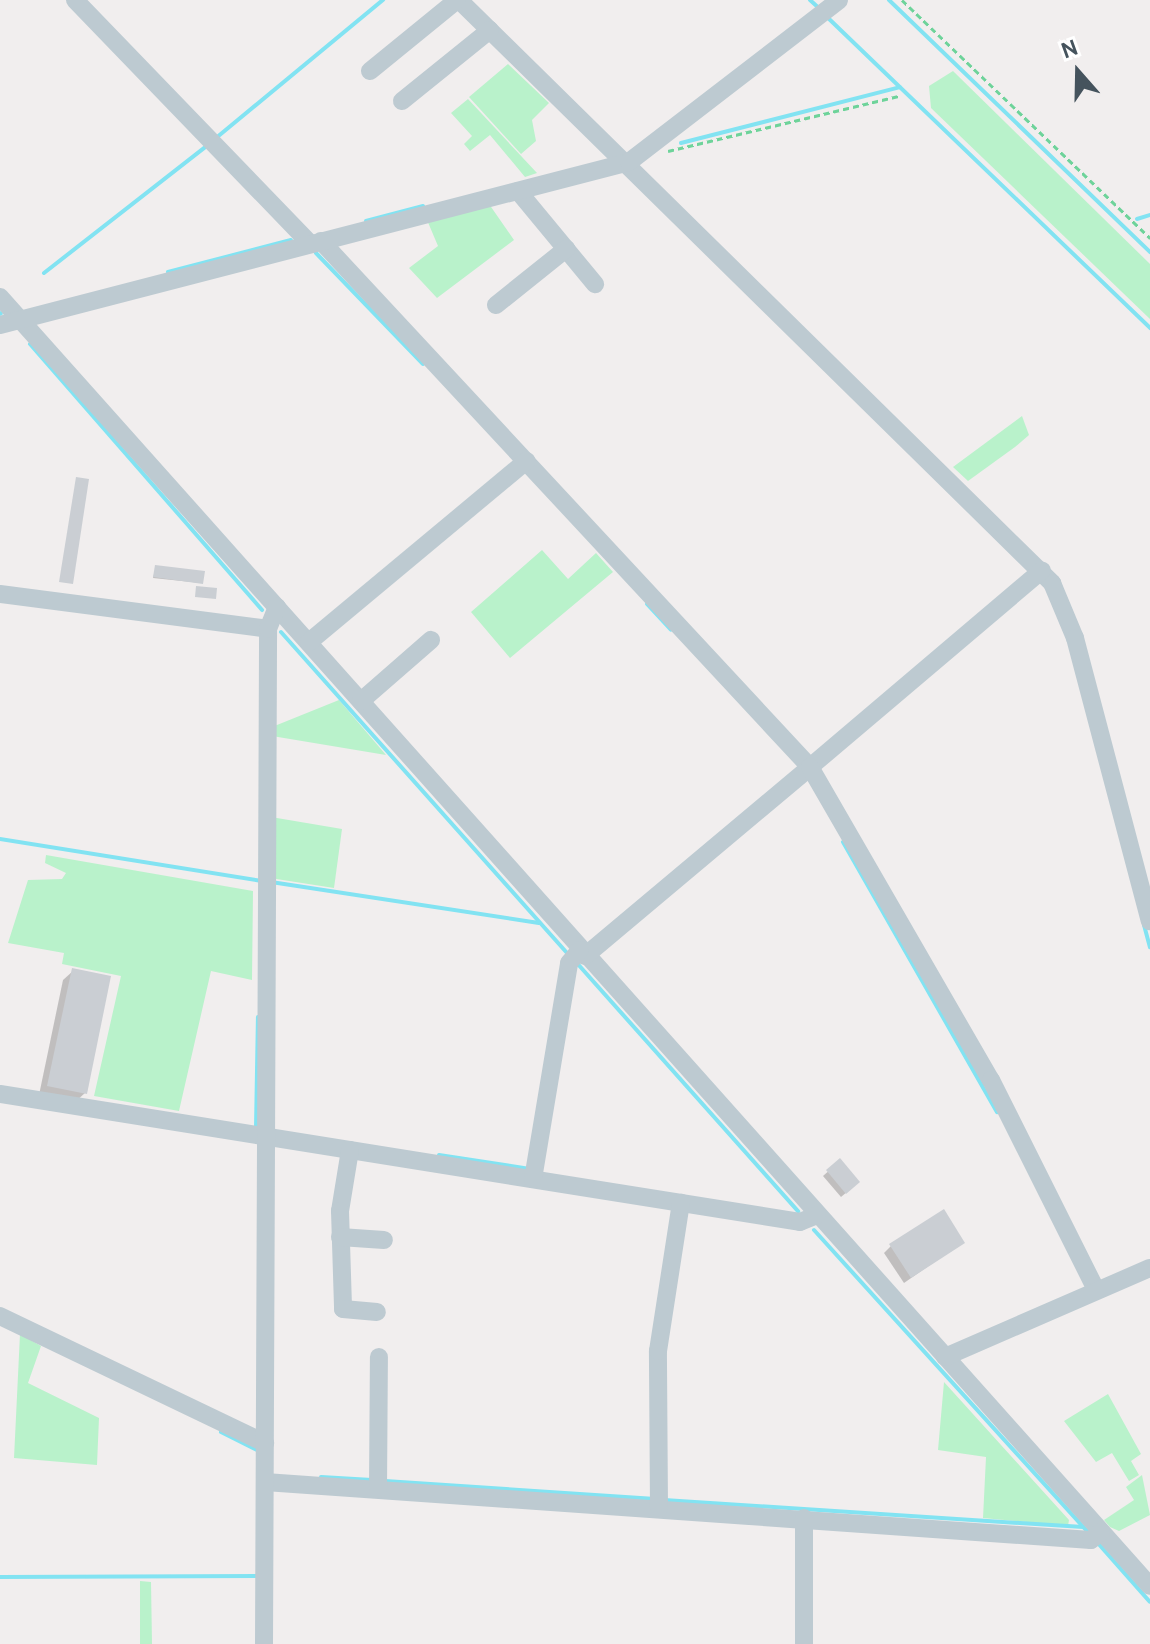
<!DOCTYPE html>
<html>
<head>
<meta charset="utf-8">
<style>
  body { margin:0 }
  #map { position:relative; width:1150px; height:1644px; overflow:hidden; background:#f1eeee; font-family:Cabin,sans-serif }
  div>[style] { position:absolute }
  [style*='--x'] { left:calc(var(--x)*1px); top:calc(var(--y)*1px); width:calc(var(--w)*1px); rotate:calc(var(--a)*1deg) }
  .green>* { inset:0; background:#b9f2cb }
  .shadow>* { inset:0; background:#0003 }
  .stream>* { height:4px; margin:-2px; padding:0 2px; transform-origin:2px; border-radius:2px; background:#82e3f2 }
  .building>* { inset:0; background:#caced3 }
  .path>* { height:3px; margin-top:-1.5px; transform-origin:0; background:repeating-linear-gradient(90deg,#6ed39a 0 6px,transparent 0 10px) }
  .minor>* { height:18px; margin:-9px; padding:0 9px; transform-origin:9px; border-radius:9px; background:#bdcad1 }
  span { translate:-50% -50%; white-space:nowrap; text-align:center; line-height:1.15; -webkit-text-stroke:6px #fff; paint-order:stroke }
  .north { position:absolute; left:1038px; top:32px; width:80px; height:80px; -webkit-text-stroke:6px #fff; paint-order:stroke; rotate:340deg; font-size:22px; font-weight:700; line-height:32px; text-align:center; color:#45535d }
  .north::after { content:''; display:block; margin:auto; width:28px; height:36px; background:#45535d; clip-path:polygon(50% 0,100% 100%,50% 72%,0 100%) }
</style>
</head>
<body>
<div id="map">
  <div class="green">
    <i style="clip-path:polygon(508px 64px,549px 103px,532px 120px,536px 141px,521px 154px,469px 97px)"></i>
    <i style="clip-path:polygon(953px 71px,1150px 264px,1150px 319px,931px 108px,929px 86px)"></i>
    <i style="clip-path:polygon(468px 99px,537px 173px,525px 177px,490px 135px,470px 151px,464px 144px,472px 136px,451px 113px)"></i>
    <i style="clip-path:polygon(489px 204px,514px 240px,437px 298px,409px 268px,438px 246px,427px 220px)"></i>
    <i style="clip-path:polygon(1022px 416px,1029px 435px,1015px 447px,968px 481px,953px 467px)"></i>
    <i style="clip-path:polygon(542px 550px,568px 579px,596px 553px,613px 572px,510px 658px,471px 612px)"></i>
    <i style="clip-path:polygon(339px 700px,386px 755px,272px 736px,272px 727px)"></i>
    <i style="clip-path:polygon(271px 817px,342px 829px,334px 888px,270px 878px)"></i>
    <i style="clip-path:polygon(46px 855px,253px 891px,252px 980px,211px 971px,179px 1111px,94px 1096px,121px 976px,62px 964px,64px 953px,8px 943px,28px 880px,62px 879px,66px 873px,45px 863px)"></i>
    <i style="clip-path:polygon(20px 1334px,41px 1346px,28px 1383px,99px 1418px,97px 1465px,14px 1458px)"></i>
    <i style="clip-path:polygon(944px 1382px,1069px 1520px,1068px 1526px,983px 1518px,986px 1457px,938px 1450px)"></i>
    <i style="clip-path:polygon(1108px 1394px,1141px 1454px,1131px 1461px,1139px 1475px,1129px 1481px,1112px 1453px,1096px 1462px,1064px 1421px)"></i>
    <i style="clip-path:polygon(1142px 1475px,1150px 1515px,1119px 1531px,1110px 1527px,1104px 1520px,1134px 1500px,1126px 1487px)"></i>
    <i style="clip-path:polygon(140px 1581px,151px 1582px,152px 1644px,140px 1644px)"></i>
  </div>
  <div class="shadow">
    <i style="clip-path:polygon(156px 567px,201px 583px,153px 578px)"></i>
    <i style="clip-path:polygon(73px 971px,85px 1093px,75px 1102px,39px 1095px,63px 980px)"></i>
    <i style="clip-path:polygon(840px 1161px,854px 1186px,841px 1197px,823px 1176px)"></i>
    <i style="clip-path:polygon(963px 1242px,904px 1283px,884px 1253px,891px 1246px)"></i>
  </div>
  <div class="stream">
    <i style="--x:810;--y:0;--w:13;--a:42"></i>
    <i style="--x:889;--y:0;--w:363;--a:44"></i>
    <i style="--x:826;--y:16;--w:450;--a:43.9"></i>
    <i style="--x:216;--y:138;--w:217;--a:-39.6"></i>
    <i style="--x:681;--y:143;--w:226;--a:-14.3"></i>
    <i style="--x:1137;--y:219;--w:14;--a:-17"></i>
    <i style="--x:366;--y:221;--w:59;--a:-14.7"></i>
    <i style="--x:316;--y:253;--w:154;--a:46.1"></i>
    <i style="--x:168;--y:272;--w:127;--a:-14.6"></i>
    <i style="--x:44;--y:273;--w:209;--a:-38"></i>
    <i style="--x:0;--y:313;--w:1;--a:45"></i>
    <i style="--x:30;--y:344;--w:353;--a:48.9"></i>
    <i style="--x:647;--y:604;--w:35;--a:47"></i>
    <i style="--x:281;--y:632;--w:434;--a:48.3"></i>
    <i style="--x:0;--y:839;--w:265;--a:9.1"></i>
    <i style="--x:843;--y:842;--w:311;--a:60.3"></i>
    <i style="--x:271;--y:882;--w:271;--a:8.7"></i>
    <i style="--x:1144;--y:925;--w:23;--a:75"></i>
    <i style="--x:576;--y:962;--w:334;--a:48.3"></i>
    <i style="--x:256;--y:1128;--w:111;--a:-89"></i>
    <i style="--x:439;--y:1155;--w:92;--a:8.7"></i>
    <i style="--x:814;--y:1230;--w:411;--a:47.8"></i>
    <i style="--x:221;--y:1432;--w:42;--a:26.6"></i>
    <i style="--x:321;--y:1477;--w:51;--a:3.4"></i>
    <i style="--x:385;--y:1481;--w:271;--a:3.8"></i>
    <i style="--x:664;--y:1500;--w:420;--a:3.7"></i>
    <i style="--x:1096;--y:1541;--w:81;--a:48.5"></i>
    <i style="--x:0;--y:1577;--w:257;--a:-0.2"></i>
  </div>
  <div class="building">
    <i style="clip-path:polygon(76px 477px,89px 479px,73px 584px,59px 582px)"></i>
    <i style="clip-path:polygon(155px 565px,205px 571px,203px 584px,153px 577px)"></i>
    <i style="clip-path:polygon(196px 586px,217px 588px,216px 599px,195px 597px)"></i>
    <i style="clip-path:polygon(72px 968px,111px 976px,87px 1094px,47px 1086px)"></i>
    <i style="clip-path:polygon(840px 1158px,860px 1182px,846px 1194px,826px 1170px)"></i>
    <i style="clip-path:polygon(944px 1209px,965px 1243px,911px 1278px,889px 1244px)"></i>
  </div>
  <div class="path">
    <i style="--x:902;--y:0;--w:344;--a:43.8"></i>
    <i style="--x:668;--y:151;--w:237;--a:-13.4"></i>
  </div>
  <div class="minor">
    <i style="--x:75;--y:0;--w:338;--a:46"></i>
    <i style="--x:459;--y:0;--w:832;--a:44.51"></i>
    <i style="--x:1052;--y:583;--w:60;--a:67.3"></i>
    <i style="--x:1075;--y:638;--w:293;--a:75.2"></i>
    <i style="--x:370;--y:71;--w:112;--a:-39.2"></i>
    <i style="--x:402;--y:101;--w:113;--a:-38.9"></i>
    <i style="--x:518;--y:191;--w:121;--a:50.4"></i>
    <i style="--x:321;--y:241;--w:718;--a:47.09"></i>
    <i style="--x:810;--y:767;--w:304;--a:-40.3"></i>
    <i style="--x:0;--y:297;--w:1727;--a:48.26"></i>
    <i style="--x:496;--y:305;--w:90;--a:-38.7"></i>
    <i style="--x:0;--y:325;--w:650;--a:-14.53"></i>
    <i style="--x:629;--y:162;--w:265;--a:-37.6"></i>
    <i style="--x:0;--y:594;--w:270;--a:7.4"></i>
    <i style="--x:309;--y:642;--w:283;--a:-39.8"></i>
    <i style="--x:361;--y:701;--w:93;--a:-41.1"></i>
    <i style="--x:585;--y:956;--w:294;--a:-40"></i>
    <i style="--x:810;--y:767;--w:362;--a:60"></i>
    <i style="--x:991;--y:1080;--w:235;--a:63.4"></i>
    <i style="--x:0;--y:1094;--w:810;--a:9.09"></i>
    <i style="--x:800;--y:1222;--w:18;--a:-22"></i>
    <i style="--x:350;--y:1150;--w:62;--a:99.3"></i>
    <i style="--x:340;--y:1211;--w:98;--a:88.2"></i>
    <i style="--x:343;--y:1309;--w:34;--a:5"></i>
    <i style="--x:533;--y:1179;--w:219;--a:-80.5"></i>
    <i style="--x:569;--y:963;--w:17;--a:-50"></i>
    <i style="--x:340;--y:1237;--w:44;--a:3.9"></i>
    <i style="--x:0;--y:1316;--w:294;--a:25.6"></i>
    <i style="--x:945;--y:1357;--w:223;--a:-23.5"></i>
    <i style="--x:265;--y:1482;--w:828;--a:4.02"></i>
    <i style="--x:1091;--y:1540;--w:13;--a:-39"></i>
    <i style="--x:378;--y:1489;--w:132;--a:-89.6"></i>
    <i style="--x:659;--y:1508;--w:157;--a:-90.4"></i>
    <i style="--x:658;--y:1351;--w:150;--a:-81.2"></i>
    <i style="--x:804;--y:1518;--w:126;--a:90"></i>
    <i style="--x:264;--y:1644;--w:1015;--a:-89.77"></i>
    <i style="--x:268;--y:629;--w:24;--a:-68"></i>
  </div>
  <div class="north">N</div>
</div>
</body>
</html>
